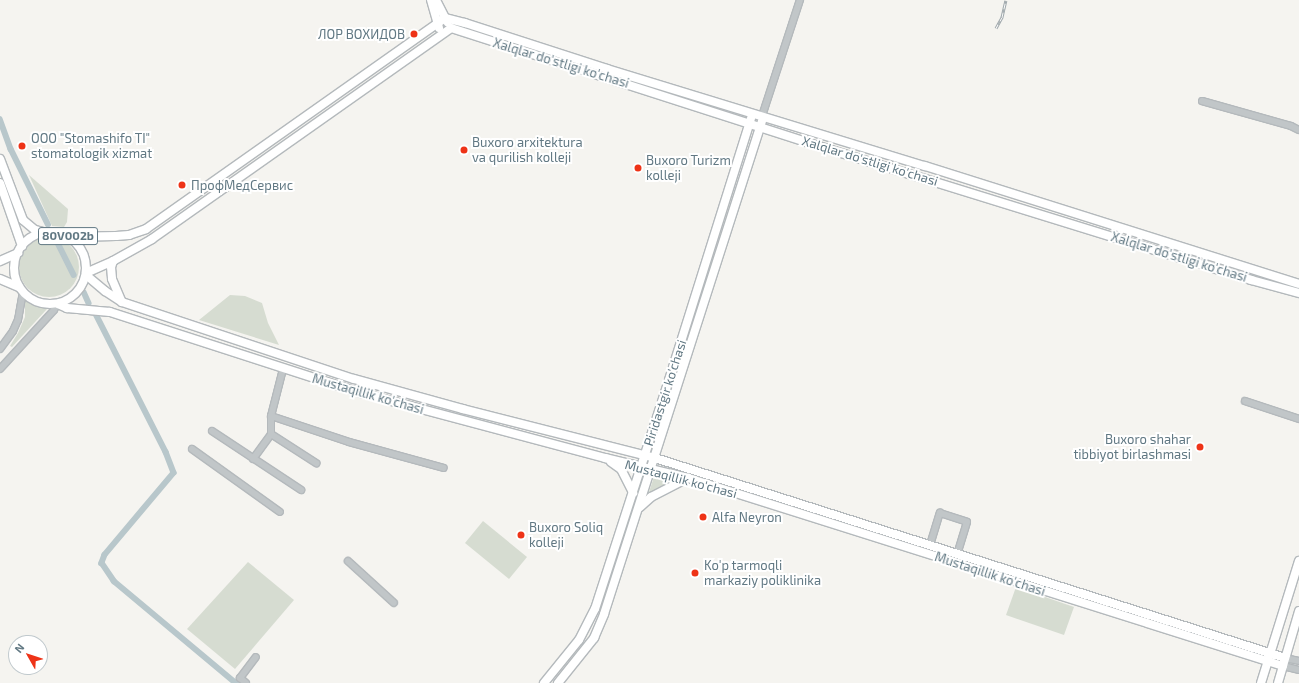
<!DOCTYPE html>
<html>
<head>
<meta charset="utf-8">
<style>
  body { margin:0 }
  #map { position:relative; width:1299px; height:683px; overflow:hidden; background:#f5f4f0; font-family:"Exo 2",sans-serif }
  div>[style] { position:absolute }
  [style*='--x'] { left:calc(var(--x)*1px); top:calc(var(--y)*1px); width:calc(var(--w)*1px); rotate:calc(var(--a)*1deg) }
  .green>* { inset:0; background:#d6dcd1 }
  .round { border-radius:50% }
  .canal>* { height:5.5px; margin:-2.75px; padding:0 2.75px; transform-origin:2.75px; border-radius:2.75px; background:#b8c7cb }
  .roads { filter:drop-shadow(1px 0 #b4b9bc) drop-shadow(-1px 0 #b4b9bc) drop-shadow(0 1px #b4b9bc) drop-shadow(0 -1px #b4b9bc) }
  .minor>* { height:6px; margin:-3px; padding:0 3px; transform-origin:3px; border-radius:3px; background:#c1c6c8 }
  .major>* { height:8px; margin:-4px; padding:0 4px; transform-origin:4px; border-radius:4px; background:#fff }
  .major>.ring { margin:-4px; padding:0; box-sizing:content-box; background:none; border:8px solid #fff; border-radius:50% }
  .rail>* { height:3px; margin-top:-1.5px; transform-origin:0; background:repeating-linear-gradient(90deg,#fff 0 4.5px,#9fa8ac 0 9px); box-sizing:border-box; border-block:1px solid #9fa8ac }
  .dots>* { width:11px; height:11px; translate:-50% -50%; box-sizing:border-box; border:2px solid #fff; border-radius:50% }
  span { translate:-50% -50%; white-space:nowrap; text-align:center; line-height:1.15; -webkit-text-stroke:4px #fff; paint-order:stroke }
  .shield-label span { padding:1px 3px; background:#fff; border:1px solid; border-radius:3px; -webkit-text-stroke-width:0 }
  .shield-label { font-size:12px; color:#617883; font-weight:700 }
  .poi-label { font-size:13px; color:#617883 }
  .right { translate:-100% -50%; text-align:right }
  .left { translate:0 -50%; text-align:left }
  .street-label { font-size:13px; color:#617883 }
  .north { position:absolute; left:8px; top:635px; width:40px; height:40px; box-sizing:border-box; background:#fff; border:1px solid #c0c9cd; border-radius:50%; rotate:309deg; font-size:11px; font-weight:700; line-height:16px; text-align:center; color:#617883 }
  .north::after { content:''; display:block; margin:auto; width:14px; height:18px; background:#ee3317; clip-path:polygon(50% 0,100% 100%,50% 72%,0 100%) }
</style>
</head>
<body>
<div id="map">
  <div class="green">
    <i style="clip-path:polygon(29px 175px,68px 209px,67px 222px,64px 227px,52px 226px)"></i>
    <i class="round" style="left:19px;top:237px;width:60px;height:60px"></i>
    <i style="clip-path:polygon(230px 295px,245px 296px,262px 303px,268px 323px,279px 345px,199px 320px)"></i>
    <i style="clip-path:polygon(25px 300px,33px 304px,47px 309px,12px 347px,10px 346px,18px 333px,25px 317px)"></i>
    <i style="clip-path:polygon(655px 474px,681px 480px,648px 495px)"></i>
    <i style="clip-path:polygon(483px 521px,527px 557px,509px 579px,465px 543px)"></i>
    <i style="clip-path:polygon(248px 562px,294px 600px,235px 669px,187px 629px)"></i>
    <i style="clip-path:polygon(1016px 587px,1074px 607px,1064px 635px,1006px 615px)"></i>
  </div>
  <div class="canal">
    <i style="--x:0;--y:119;--w:32;--a:70"></i>
    <i style="--x:11;--y:149;--w:84;--a:63.7"></i>
    <i style="--x:56;--y:239;--w:40;--a:63.4"></i>
    <i style="--x:84;--y:292;--w:12;--a:66"></i>
    <i style="--x:96;--y:314;--w:155;--a:63.1"></i>
    <i style="--x:166;--y:452;--w:22;--a:69"></i>
    <i style="--x:174;--y:473;--w:107;--a:130.1"></i>
    <i style="--x:105;--y:555;--w:9;--a:111"></i>
    <i style="--x:102;--y:563;--w:22;--a:56"></i>
    <i style="--x:114;--y:581;--w:159;--a:39.9"></i>
  </div>
  <div class="roads">
    <div class="minor">
      <i style="--x:1202;--y:101;--w:92;--a:15.7"></i>
      <i style="--x:1291;--y:126;--w:9;--a:27"></i>
      <i style="--x:762;--y:116;--w:122;--a:-71.9"></i>
      <i style="--x:0;--y:349;--w:22;--a:-54"></i>
      <i style="--x:13;--y:331;--w:12;--a:-66"></i>
      <i style="--x:18;--y:320;--w:28;--a:-80"></i>
      <i style="--x:0;--y:369;--w:80;--a:-47.5"></i>
      <i style="--x:54;--y:310;--w:7;--a:-63"></i>
      <i style="--x:283;--y:369;--w:49;--a:104.3"></i>
      <i style="--x:271;--y:416;--w:82;--a:18.4"></i>
      <i style="--x:349;--y:442;--w:98;--a:15.3"></i>
      <i style="--x:1245;--y:401;--w:57;--a:18.4"></i>
      <i style="--x:212;--y:431;--w:107;--a:33.5"></i>
      <i style="--x:271;--y:434;--w:54;--a:32.8"></i>
      <i style="--x:192;--y:449;--w:108;--a:35.6"></i>
      <i style="--x:253;--y:459;--w:31;--a:-54"></i>
      <i style="--x:271;--y:434;--w:18;--a:-90"></i>
      <i style="--x:930;--y:545;--w:34;--a:-73"></i>
      <i style="--x:940;--y:513;--w:28;--a:18"></i>
      <i style="--x:967;--y:522;--w:34;--a:107"></i>
      <i style="--x:348;--y:561;--w:62;--a:42.4"></i>
      <i style="--x:1285;--y:658;--w:14;--a:12"></i>
      <i style="--x:1283;--y:666;--w:16;--a:14"></i>
      <i style="--x:246;--y:683;--w:8;--a:-140"></i>
      <i style="--x:240;--y:678;--w:26;--a:-53"></i>
    </div>
    <div class="major">
      <i style="--x:431;--y:0;--w:29;--a:74"></i>
      <i style="--x:436;--y:0;--w:25;--a:63"></i>
      <i style="--x:451;--y:28;--w:376;--a:17.8"></i>
      <i style="--x:809;--y:143;--w:463;--a:17.2"></i>
      <i style="--x:1251;--y:280;--w:50;--a:15.2"></i>
      <i style="--x:0;--y:159;--w:65;--a:69.3"></i>
      <i style="--x:23;--y:220;--w:16;--a:40"></i>
      <i style="--x:35;--y:230;--w:9;--a:13"></i>
      <i style="--x:0;--y:183;--w:67;--a:70.8"></i>
      <i class="ring" style="left:14px;top:232px;width:64px;height:64px"></i>
      <i style="--x:68;--y:237;--w:48;--a:-1.2"></i>
      <i style="--x:116;--y:236;--w:13;--a:-4"></i>
      <i style="--x:129;--y:235;--w:18;--a:-19"></i>
      <i style="--x:146;--y:229;--w:366;--a:-35.2"></i>
      <i style="--x:445;--y:18;--w:21;--a:14"></i>
      <i style="--x:465;--y:23;--w:149;--a:17.9"></i>
      <i style="--x:607;--y:69;--w:332;--a:17"></i>
      <i style="--x:925;--y:166;--w:392;--a:17.5"></i>
      <i style="--x:0;--y:261;--w:20;--a:-24"></i>
      <i style="--x:113;--y:261;--w:6;--a:108"></i>
      <i style="--x:111;--y:267;--w:12;--a:85"></i>
      <i style="--x:112;--y:279;--w:25;--a:67"></i>
      <i style="--x:86;--y:273;--w:30;--a:-24"></i>
      <i style="--x:113;--y:261;--w:45;--a:-29.4"></i>
      <i style="--x:152;--y:239;--w:366;--a:-35.2"></i>
      <i style="--x:86;--y:275;--w:25;--a:40"></i>
      <i style="--x:105;--y:291;--w:20;--a:33"></i>
      <i style="--x:122;--y:302;--w:244;--a:18.4"></i>
      <i style="--x:354;--y:379;--w:113;--a:15.4"></i>
      <i style="--x:463;--y:409;--w:198;--a:14.3"></i>
      <i style="--x:655;--y:458;--w:661;--a:17.61"></i>
      <i style="--x:0;--y:279;--w:21;--a:23"></i>
      <i style="--x:58;--y:304;--w:10;--a:24"></i>
      <i style="--x:67;--y:308;--w:43;--a:5.3"></i>
      <i style="--x:110;--y:312;--w:264;--a:17.9"></i>
      <i style="--x:361;--y:393;--w:253;--a:14.9"></i>
      <i style="--x:605;--y:458;--w:85;--a:13.5"></i>
      <i style="--x:688;--y:478;--w:624;--a:17.53"></i>
      <i style="--x:611;--y:462;--w:12;--a:35"></i>
      <i style="--x:621;--y:469;--w:27;--a:63"></i>
      <i style="--x:640;--y:507;--w:15;--a:-42"></i>
      <i style="--x:651;--y:497;--w:42;--a:-27.2"></i>
      <i style="--x:544;--y:683;--w:55;--a:-50.9"></i>
      <i style="--x:579;--y:640;--w:35;--a:-63"></i>
      <i style="--x:595;--y:609;--w:241;--a:-72.1"></i>
      <i style="--x:669;--y:380;--w:275;--a:-72.6"></i>
      <i style="--x:558;--y:683;--w:58;--a:-51.3"></i>
      <i style="--x:594;--y:638;--w:26;--a:-67"></i>
      <i style="--x:604;--y:614;--w:518;--a:-72.23"></i>
      <i style="--x:1261;--y:683;--w:128;--a:-72.7"></i>
      <i style="--x:1278;--y:683;--w:75;--a:-73.7"></i>
    </div>
  </div>
  <div class="rail">
    <i style="--x:996;--y:28;--w:13;--a:-61"></i>
    <i style="--x:1002;--y:17;--w:17;--a:-77"></i>
  </div>
  <div class="dots">
    <i style="left:414px;top:34px;background:#ee3317"></i>
    <i style="left:22px;top:146px;background:#ee3317"></i>
    <i style="left:464px;top:150px;background:#ee3317"></i>
    <i style="left:638px;top:168px;background:#ee3317"></i>
    <i style="left:182px;top:185px;background:#ee3317"></i>
    <i style="left:1200px;top:447px;background:#ee3317"></i>
    <i style="left:703px;top:517px;background:#ee3317"></i>
    <i style="left:521px;top:535px;background:#ee3317"></i>
    <i style="left:695px;top:573px;background:#ee3317"></i>
  </div>
  <div class="shield-label">
    <span style="left:68px;top:236px">80V002b</span>
  </div>
  <div class="poi-label">
    <span class="right" style="left:405px;top:34px">ЛОР ВОХИДОВ</span>
    <span class="left" style="left:31px;top:146px">OOO "Stomashifo TI"<br>stomatologik xizmat</span>
    <span class="left" style="left:472px;top:150px">Buxoro arxitektura<br>va qurilish kolleji</span>
    <span class="left" style="left:646px;top:168px">Buxoro Turizm<br>kolleji</span>
    <span class="left" style="left:191px;top:185px">ПрофМедСервис</span>
    <span class="right" style="left:1191px;top:447px">Buxoro shahar<br>tibbiyot birlashmasi</span>
    <span class="left" style="left:712px;top:517px">Alfa Neyron</span>
    <span class="left" style="left:529px;top:535px">Buxoro Soliq<br>kolleji</span>
    <span class="left" style="left:704px;top:573px">Ko'p tarmoqli<br>markaziy poliklinika</span>
  </div>
  <div class="street-label">
    <span style="left:561px;top:63px;rotate:17deg">Xalqlar do'stligi ko'chasi</span>
    <span style="left:870px;top:161px;rotate:17deg">Xalqlar do'stligi ko'chasi</span>
    <span style="left:1179px;top:257px;rotate:17deg">Xalqlar do'stligi ko'chasi</span>
    <span style="left:665px;top:393px;rotate:-72deg">Piridastgir ko'chasi</span>
    <span style="left:368px;top:394px;rotate:16deg">Mustaqillik ko'chasi</span>
    <span style="left:681px;top:479px;rotate:15deg">Mustaqillik ko'chasi</span>
    <span style="left:990px;top:574px;rotate:18deg">Mustaqillik ko'chasi</span>
  </div>
  <div class="north">N</div>
</div>
</body>
</html>
